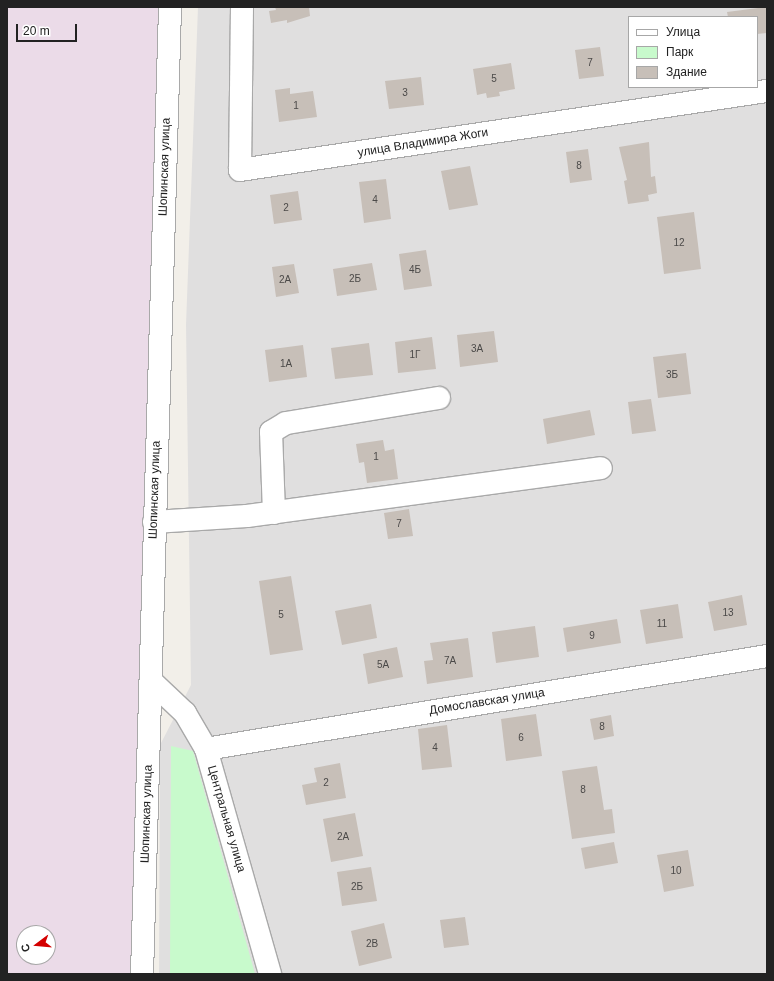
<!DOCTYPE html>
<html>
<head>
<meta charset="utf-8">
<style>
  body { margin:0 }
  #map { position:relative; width:774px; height:981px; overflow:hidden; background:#f2efe9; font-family:Helvetica,sans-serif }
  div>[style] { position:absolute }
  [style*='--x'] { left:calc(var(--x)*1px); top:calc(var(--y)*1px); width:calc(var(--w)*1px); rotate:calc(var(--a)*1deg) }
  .residential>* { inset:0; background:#e0dfdf }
  .industrial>* { inset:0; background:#ebdbe8 }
  .park>* { inset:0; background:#c8facc }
  .building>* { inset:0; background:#c7bfb8 }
  .roads { filter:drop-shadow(1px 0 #a9a9a9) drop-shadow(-1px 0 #a9a9a9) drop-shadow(0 1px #a9a9a9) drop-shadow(0 -1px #a9a9a9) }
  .minor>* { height:22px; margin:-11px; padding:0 11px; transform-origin:11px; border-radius:11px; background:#fff }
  span { translate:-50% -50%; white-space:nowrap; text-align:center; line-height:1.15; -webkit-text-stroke:3px #fff; paint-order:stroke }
  .number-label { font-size:10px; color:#4b4948 }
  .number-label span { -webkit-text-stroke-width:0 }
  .street-label { font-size:12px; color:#222 }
  .frame { position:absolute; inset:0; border:8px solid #222; pointer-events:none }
  .legend { position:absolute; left:628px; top:16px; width:130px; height:72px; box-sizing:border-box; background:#fff; border:1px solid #a7a7a7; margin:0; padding:5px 7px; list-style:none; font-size:12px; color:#222 }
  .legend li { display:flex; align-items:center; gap:8px; height:20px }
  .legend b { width:20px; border:1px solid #a7a7a7 }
  .north { position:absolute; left:16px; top:925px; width:40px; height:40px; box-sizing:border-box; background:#fff; border:1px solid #a7a7a7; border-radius:50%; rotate:254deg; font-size:11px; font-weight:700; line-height:16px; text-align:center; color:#222 }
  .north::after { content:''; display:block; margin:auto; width:14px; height:18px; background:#d40000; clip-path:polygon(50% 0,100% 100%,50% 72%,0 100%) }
  .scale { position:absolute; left:16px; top:24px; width:61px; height:18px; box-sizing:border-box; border:2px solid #222; border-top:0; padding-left:5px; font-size:12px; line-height:14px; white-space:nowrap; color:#222; -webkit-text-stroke:3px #fff; paint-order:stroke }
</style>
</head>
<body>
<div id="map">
  <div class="residential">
    <i style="clip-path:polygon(evenodd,198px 7px,767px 7px,767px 974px,159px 974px,160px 745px,191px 685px,186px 325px,198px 7px,629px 17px,757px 17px,757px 87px,629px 87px,629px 17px)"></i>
  </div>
  <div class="industrial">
    <i style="clip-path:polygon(evenodd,7px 7px,169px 7px,148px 974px,7px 974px,7px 7px,24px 933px,48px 933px,48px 957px,24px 957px,24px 933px)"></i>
  </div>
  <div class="park">
    <i style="clip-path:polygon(171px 746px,193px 751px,255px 974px,170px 974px)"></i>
  </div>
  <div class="building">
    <i style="clip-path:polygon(275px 7px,309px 7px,310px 16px,287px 23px,287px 20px,271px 23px,269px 11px,276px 10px)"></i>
    <i style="clip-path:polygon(765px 7px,767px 7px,767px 33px,757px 34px,757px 17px,728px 17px,727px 12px)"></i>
    <i style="clip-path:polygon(600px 47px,604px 76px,579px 79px,575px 50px)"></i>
    <i style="clip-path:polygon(511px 63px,515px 89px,499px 92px,500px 96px,487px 98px,486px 93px,477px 95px,473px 69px)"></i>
    <i style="clip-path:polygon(421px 77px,424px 105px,389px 109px,385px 81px)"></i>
    <i style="clip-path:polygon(290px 88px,290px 94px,313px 91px,317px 117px,279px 122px,275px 90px)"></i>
    <i style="clip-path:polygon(649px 142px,651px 177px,655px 176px,657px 193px,648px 195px,649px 201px,628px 204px,624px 181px,627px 180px,619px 147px)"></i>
    <i style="clip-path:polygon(588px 149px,592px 180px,570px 183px,566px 152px)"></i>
    <i style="clip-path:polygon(470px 166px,478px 205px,449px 210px,441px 171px)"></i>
    <i style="clip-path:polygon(386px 179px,391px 219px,364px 223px,359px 182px)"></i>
    <i style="clip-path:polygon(298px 191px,302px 220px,274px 224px,270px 195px)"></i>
    <i style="clip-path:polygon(694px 212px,701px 269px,664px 274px,657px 217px)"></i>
    <i style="clip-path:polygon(426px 250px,432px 286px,404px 290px,399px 254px)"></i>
    <i style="clip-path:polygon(372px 263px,377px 290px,337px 296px,333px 269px)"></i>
    <i style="clip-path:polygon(294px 264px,299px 293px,276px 297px,272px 267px)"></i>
    <i style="clip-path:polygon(494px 331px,498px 362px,460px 367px,457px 335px)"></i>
    <i style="clip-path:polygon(432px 337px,436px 369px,398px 373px,395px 342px)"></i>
    <i style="clip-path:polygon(369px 343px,373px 375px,335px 379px,331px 348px)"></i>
    <i style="clip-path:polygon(303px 345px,307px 377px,269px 382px,265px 350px)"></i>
    <i style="clip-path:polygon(686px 353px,691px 394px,658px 398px,653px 357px)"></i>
    <i style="clip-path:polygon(651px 399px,656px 431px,632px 434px,628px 402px)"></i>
    <i style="clip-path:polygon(590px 410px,595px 435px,547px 444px,543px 419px)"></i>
    <i style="clip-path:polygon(383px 440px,385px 451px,394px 449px,398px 479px,367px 483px,364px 462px,359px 463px,356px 444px)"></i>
    <i style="clip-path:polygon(409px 509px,413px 536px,388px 539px,384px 513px)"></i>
    <i style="clip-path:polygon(291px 576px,303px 650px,270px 655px,259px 581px)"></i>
    <i style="clip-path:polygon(742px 595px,747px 625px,714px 631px,708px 602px)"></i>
    <i style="clip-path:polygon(371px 604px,377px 638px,342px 645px,335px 611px)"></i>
    <i style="clip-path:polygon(678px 604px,683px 638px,646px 644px,640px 610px)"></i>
    <i style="clip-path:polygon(617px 619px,621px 643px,567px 652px,563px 628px)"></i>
    <i style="clip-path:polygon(535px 626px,539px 657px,496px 663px,492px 632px)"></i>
    <i style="clip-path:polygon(468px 638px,473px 677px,427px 684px,424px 661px,433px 660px,430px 643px)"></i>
    <i style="clip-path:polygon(397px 647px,403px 677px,368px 684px,363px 654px)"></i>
    <i style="clip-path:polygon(536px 714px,542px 756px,506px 761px,501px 719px)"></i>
    <i style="clip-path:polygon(611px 715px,614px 736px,594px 740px,590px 719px)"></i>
    <i style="clip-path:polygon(447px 725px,452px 767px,422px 770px,418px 729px)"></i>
    <i style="clip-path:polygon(340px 763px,346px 798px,306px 805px,302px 785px,317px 782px,314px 768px)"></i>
    <i style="clip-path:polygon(597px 766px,604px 810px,612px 809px,615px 833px,572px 839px,562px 771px)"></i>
    <i style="clip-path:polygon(355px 813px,363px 856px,331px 862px,323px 819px)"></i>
    <i style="clip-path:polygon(614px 842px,618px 863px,585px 869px,581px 848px)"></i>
    <i style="clip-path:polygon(688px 850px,694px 886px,664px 892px,657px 855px)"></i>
    <i style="clip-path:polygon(371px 867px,377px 901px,342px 906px,337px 872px)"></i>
    <i style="clip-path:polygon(465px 917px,469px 945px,444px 948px,440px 920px)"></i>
    <i style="clip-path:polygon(384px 923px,392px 958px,359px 966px,351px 931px)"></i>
  </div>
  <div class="roads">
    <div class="minor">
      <i style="--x:242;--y:7;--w:163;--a:90.7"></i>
      <i style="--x:240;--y:170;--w:533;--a:-8.53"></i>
      <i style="--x:274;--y:513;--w:81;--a:-92.1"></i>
      <i style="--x:271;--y:432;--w:17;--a:-31"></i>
      <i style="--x:286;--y:423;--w:155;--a:-9.3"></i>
      <i style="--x:154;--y:522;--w:93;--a:-3.7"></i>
      <i style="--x:247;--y:516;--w:357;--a:-7.7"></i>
      <i style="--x:151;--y:681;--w:47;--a:43.3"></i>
      <i style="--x:185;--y:713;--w:42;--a:59.7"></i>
      <i style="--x:206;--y:749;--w:234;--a:74.1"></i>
      <i style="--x:206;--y:749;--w:569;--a:-9.41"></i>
      <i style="--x:142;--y:974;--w:967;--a:-88.34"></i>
    </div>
  </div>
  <div class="number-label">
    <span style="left:590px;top:63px">7</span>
    <span style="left:494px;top:79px">5</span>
    <span style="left:405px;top:93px">3</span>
    <span style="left:296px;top:106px">1</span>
    <span style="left:579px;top:166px">8</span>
    <span style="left:375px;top:200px">4</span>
    <span style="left:286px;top:208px">2</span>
    <span style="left:679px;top:243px">12</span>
    <span style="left:415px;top:270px">4Б</span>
    <span style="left:355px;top:279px">2Б</span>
    <span style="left:285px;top:280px">2А</span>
    <span style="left:477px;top:349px">3А</span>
    <span style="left:415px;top:355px">1Г</span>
    <span style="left:286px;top:364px">1А</span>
    <span style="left:672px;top:375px">3Б</span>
    <span style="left:376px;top:457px">1</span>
    <span style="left:399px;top:524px">7</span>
    <span style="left:728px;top:613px">13</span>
    <span style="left:281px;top:615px">5</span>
    <span style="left:662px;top:624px">11</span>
    <span style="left:592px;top:636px">9</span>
    <span style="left:450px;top:661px">7А</span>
    <span style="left:383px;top:665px">5А</span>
    <span style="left:602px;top:727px">8</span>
    <span style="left:521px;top:738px">6</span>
    <span style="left:435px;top:748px">4</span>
    <span style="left:326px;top:783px">2</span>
    <span style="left:583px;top:790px">8</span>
    <span style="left:343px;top:837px">2А</span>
    <span style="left:676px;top:871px">10</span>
    <span style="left:357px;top:887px">2Б</span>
    <span style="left:372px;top:944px">2В</span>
  </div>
  <div class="street-label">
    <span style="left:423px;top:143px;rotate:-9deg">улица Владимира Жоги</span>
    <span style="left:165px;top:167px;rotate:-88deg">Шопинская улица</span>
    <span style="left:155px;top:490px;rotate:-88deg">Шопинская улица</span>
    <span style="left:487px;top:702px;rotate:-9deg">Домославская улица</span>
    <span style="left:147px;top:814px;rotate:-88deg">Шопинская улица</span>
    <span style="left:226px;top:819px;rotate:74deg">Центральная улица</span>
  </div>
  <div class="frame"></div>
  <ul class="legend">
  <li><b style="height:5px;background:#fff"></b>Улица</li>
  <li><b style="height:11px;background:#c8facc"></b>Парк</li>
  <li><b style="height:11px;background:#c7bfb8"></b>Здание</li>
  </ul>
  <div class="north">С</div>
  <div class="scale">20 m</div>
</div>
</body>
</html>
